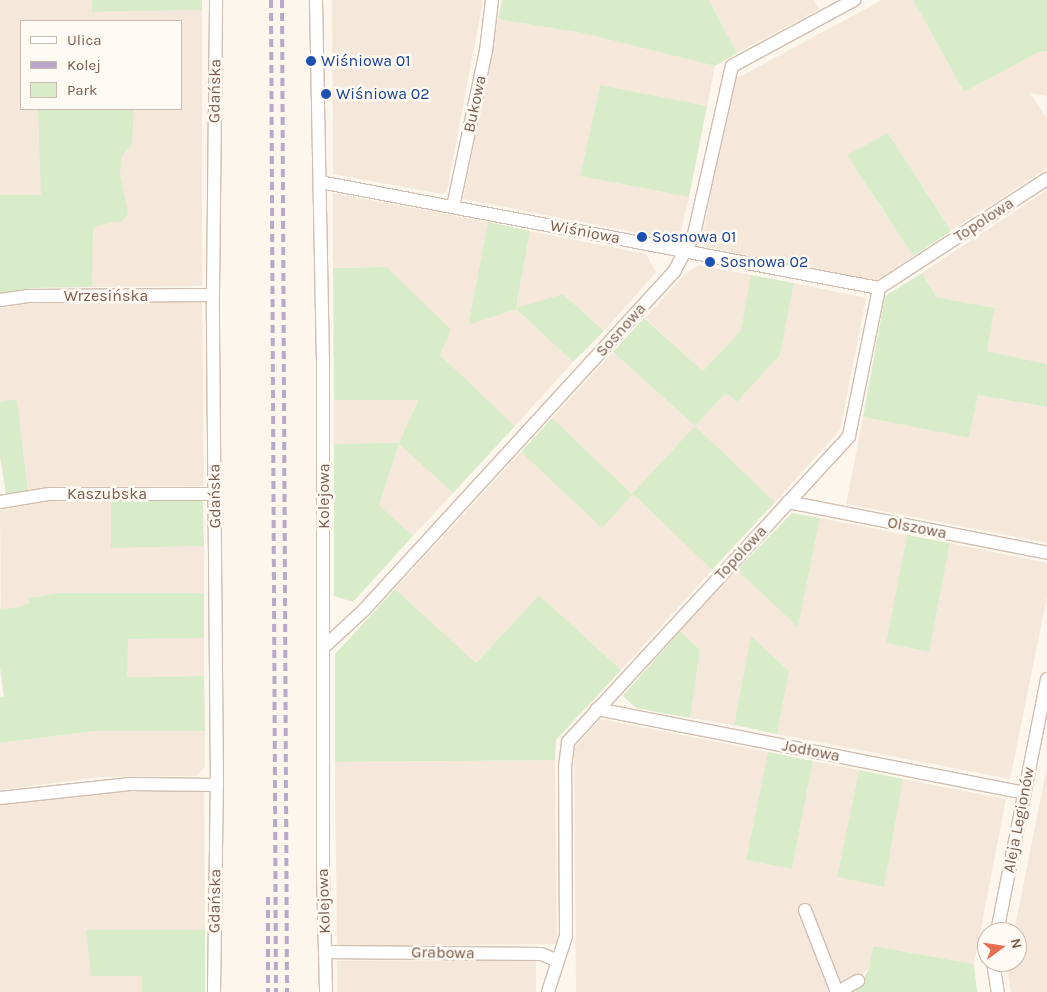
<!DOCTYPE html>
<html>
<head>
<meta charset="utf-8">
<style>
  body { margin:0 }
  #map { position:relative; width:1047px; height:992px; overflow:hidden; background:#fdf6ec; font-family:Karla,sans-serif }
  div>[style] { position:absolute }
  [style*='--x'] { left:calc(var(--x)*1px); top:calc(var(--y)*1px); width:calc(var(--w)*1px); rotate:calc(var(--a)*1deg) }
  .residential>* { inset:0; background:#f5e8da }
  .green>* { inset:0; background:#d8ecc9 }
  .roads { filter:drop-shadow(1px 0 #d1beb0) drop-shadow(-1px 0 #d1beb0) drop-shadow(0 1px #d1beb0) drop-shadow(0 -1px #d1beb0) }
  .minor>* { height:12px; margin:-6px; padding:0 6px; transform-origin:6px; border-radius:6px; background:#fff }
  .rail>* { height:4px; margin-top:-2px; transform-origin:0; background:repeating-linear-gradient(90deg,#b9a8c9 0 8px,transparent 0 13px) }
  .dots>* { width:14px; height:14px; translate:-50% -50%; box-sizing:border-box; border:2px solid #fffaf3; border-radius:50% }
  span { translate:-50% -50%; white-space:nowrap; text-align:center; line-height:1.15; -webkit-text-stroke:5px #fffaf3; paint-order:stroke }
  .transit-label { font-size:16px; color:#164399 }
  .left { translate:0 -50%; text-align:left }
  .street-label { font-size:16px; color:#7a5c4d }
  .legend { position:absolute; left:20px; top:20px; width:162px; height:90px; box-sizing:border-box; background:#fffaf3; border:1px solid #cabbb1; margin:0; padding:6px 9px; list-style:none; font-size:15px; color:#7a5c4d }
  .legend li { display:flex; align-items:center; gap:10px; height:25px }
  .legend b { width:25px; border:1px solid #cabbb1 }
  .north { position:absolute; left:977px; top:922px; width:50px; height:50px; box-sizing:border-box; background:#fffaf3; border:1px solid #cabbb1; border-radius:50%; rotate:76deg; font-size:14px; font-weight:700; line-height:20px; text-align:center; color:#7a5c4d }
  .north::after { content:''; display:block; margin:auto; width:18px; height:22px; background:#e76f51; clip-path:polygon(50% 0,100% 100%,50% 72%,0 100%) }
</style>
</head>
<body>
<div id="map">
  <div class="residential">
    <i style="clip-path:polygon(evenodd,0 0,92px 0,92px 12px,202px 10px,202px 286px,92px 287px,92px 195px,0 195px,0 0,21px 21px,181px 21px,181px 109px,21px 109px,21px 21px)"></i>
    <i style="clip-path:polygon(332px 0,483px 0,447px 191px,442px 194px,333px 174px)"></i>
    <i style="clip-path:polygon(709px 0,814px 0,819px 9px,737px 53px)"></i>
    <i style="clip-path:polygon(882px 0,913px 0,964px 92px,1041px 51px,1047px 52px,1047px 96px,1030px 93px,1047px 119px,1047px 168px,951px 231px,888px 133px,870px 191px,913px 256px,876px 281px,707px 247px,702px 238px,734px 80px)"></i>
    <i style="clip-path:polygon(498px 19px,582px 33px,715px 66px,707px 106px,600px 85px,580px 176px,689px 197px,680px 235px,670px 239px,463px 199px)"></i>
    <i style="clip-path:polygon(1047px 190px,1047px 364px,987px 351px,995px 308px,936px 297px,922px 273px)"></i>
    <i style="clip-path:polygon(333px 193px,488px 222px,468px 324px,516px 309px,530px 231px,646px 254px,656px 272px,604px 331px,563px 294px,516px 309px,573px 362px,515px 426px,439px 355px,387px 267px,333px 268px)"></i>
    <i style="clip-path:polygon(699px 265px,751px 275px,741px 330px,703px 371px,645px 318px,685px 274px)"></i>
    <i style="clip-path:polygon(794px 283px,866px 298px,840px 430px,775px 502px,695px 427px,633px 494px,712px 570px,621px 670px,539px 595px,476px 663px,395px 589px,521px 452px,602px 527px,632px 494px,552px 418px,613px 352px,695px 426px,726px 393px,737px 402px,780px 355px)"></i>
    <i style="clip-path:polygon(202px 302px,204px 486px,50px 487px,28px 490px,17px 399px,0 402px,0 308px,34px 303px)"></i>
    <i style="clip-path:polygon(978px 395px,1047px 407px,1047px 543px,846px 504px,863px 417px,969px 438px)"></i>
    <i style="clip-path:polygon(418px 399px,399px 444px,453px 493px,413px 536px,379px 505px,399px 444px,334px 444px,334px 400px)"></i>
    <i style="clip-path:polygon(50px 501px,111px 501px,112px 547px,204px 546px,204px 593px,59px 593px,28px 598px,29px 603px,21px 606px,1px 610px,0 510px)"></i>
    <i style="clip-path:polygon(820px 518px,907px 535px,886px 643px,929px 652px,950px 543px,1047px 563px,1047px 597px,1010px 779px,777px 734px,789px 671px,751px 637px,734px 725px,690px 718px,700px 650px,680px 631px,737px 570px,798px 626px)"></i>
    <i style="clip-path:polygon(204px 638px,204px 676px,127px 677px,127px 639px)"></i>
    <i style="clip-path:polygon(600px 719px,768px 752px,746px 860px,792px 869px,813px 761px,859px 770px,837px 877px,861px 882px,884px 886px,903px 779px,1006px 799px,974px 964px,873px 946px,869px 969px,827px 992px,576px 992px,574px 748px)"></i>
    <i style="clip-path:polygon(96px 731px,205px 731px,205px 767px,196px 776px,100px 777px,0 790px,0 743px)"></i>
    <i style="clip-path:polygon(555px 760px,557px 944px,337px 946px,335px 762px)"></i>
    <i style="clip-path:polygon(1047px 766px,1047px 992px,1011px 992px,1007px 967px,1008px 962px,1017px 962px,1017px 932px,1014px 932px)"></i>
    <i style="clip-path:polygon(204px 791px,205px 930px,86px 930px,142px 976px,142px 992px,0 992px,0 805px,101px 792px)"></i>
    <i style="clip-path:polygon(536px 959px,536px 992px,337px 992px,337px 961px)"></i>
  </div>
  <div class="green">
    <i style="clip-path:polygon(92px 0,202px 0,202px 10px,92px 12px)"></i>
    <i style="clip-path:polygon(502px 0,709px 0,737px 53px,715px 66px,582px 33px,498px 19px)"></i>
    <i style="clip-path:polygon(913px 0,1047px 0,1047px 52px,1041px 51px,964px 92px)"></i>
    <i style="clip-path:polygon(600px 85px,707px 106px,689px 197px,580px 176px)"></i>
    <i style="clip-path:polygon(38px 109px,134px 109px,132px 145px,122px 155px,120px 173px,128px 214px,122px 222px,111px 222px,93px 228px,92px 287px,34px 288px,0 293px,0 195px,41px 195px)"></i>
    <i style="clip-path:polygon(888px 133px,951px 231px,913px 256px,847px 155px)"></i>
    <i style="clip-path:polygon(488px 222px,530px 231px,516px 308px,563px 294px,604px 331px,573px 362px,516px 309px,468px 325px)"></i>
    <i style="clip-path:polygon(387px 267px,451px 330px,440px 355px,515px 426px,453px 493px,399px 444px,379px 505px,413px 536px,353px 602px,334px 596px,334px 444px,399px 443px,418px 400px,334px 400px,333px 268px)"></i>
    <i style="clip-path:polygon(922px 273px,936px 297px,995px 308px,987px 351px,1047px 364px,1047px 407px,978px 395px,969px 438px,863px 417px,885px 296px)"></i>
    <i style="clip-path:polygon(751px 275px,794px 283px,780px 355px,737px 402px,726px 393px,695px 426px,775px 502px,712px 570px,633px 494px,602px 528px,521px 452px,552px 418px,632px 494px,695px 426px,613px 352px,644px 318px,703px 371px,741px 330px)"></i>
    <i style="clip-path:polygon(17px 399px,28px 490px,6px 494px,0 457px,0 402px)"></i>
    <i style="clip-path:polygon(203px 500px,204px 546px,111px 548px,111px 501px)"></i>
    <i style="clip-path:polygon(792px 513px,820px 518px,798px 627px,737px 570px)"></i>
    <i style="clip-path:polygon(907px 535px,950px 543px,929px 652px,886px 643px)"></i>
    <i style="clip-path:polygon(395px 589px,476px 663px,539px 595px,621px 670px,556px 740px,555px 760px,335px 762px,335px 654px)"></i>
    <i style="clip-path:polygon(59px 593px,204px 593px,204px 638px,128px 639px,127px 677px,204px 676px,205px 731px,96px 731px,0 743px,0 697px,4px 696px,0 668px,0 605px,1px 610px,21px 606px,29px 603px,28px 598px)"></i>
    <i style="clip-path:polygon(680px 631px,700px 650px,690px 718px,636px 708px,623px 696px)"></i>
    <i style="clip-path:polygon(751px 636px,789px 671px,777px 734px,734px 725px)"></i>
    <i style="clip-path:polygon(768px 752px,813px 761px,792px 869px,746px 860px)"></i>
    <i style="clip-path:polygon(859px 770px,903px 779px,884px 887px,837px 877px)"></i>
    <i style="clip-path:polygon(86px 930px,205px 930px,205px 992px,142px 992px,142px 976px,91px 976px)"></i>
    <i style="clip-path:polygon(873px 946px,974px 964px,977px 992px,855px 992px,869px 969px)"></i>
  </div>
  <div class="roads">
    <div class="minor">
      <i style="--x:316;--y:0;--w:359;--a:88.9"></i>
      <i style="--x:323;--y:359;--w:516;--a:90"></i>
      <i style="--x:323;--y:875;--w:117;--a:88.5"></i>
      <i style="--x:320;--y:182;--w:569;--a:10.74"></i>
      <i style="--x:453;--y:207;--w:159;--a:-78.1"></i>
      <i style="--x:486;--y:51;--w:51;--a:-83.3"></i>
      <i style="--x:0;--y:300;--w:27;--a:-8"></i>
      <i style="--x:27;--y:296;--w:186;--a:-0.3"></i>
      <i style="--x:0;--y:502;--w:50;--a:-9.3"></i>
      <i style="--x:49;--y:494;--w:166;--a:0"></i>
      <i style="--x:788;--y:502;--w:264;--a:11.1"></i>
      <i style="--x:325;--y:646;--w:53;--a:-42.7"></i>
      <i style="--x:364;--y:610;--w:459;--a:-47.5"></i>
      <i style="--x:674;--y:272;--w:43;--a:-62.2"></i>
      <i style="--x:694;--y:234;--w:172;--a:-77.3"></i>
      <i style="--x:732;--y:66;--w:139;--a:-28.4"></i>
      <i style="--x:597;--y:709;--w:436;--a:11.1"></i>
      <i style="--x:0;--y:798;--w:131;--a:-6.1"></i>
      <i style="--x:130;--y:784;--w:87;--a:0.7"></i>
      <i style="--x:805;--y:910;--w:88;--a:68.7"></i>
      <i style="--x:997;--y:932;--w:258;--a:-78.8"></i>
      <i style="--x:326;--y:952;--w:215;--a:0.5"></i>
      <i style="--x:541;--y:954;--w:18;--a:22"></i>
      <i style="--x:993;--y:962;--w:30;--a:81"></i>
      <i style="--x:214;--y:992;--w:207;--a:-89.2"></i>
      <i style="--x:217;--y:785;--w:490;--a:-90.5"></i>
      <i style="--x:213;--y:295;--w:295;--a:-89.4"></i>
      <i style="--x:548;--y:992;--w:59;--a:-72.2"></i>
      <i style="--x:566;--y:936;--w:169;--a:-90.3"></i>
      <i style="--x:565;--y:767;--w:25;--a:-83"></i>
      <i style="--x:568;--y:742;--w:415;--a:-47.4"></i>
      <i style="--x:849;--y:436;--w:151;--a:-78.5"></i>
      <i style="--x:879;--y:288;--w:200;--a:-33"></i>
      <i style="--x:838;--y:992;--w:23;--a:-29"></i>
    </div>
  </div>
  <div class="rail">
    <i style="--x:271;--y:0;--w:992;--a:89.71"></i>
    <i style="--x:282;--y:0;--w:992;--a:89.71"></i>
    <i style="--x:268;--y:897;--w:95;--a:90"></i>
  </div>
  <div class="dots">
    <i style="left:311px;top:61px;background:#1a4fb4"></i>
    <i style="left:326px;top:94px;background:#1a4fb4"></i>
    <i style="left:642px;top:237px;background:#1a4fb4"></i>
    <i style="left:710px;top:262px;background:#1a4fb4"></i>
  </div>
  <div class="transit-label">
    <span class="left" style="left:321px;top:61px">Wiśniowa 01</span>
    <span class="left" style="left:336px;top:94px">Wiśniowa 02</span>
    <span class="left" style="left:652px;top:237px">Sosnowa 01</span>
    <span class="left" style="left:720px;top:262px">Sosnowa 02</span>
  </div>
  <div class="street-label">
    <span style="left:215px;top:91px;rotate:-89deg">Gdańska</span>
    <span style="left:475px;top:104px;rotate:-78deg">Bukowa</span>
    <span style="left:984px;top:220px;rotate:-33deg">Topolowa</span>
    <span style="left:585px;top:232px;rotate:11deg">Wiśniowa</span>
    <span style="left:106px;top:296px">Wrzesińska</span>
    <span style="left:621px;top:330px;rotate:-48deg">Sosnowa</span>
    <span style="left:107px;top:494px">Kaszubska</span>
    <span style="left:215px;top:496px;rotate:-91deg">Gdańska</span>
    <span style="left:324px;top:496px;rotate:-90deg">Kolejowa</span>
    <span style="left:917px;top:528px;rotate:11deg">Olszowa</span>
    <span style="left:741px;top:553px;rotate:-47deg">Topolowa</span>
    <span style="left:811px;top:751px;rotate:11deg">Jodłowa</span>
    <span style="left:1019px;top:820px;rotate:-79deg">Aleja Legionów</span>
    <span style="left:215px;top:901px;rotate:-89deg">Gdańska</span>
    <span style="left:324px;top:901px;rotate:-92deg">Kolejowa</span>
    <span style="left:443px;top:953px;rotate:1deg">Grabowa</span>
  </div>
  <ul class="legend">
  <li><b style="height:6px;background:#fff"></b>Ulica</li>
  <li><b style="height:6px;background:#b9a8c9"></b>Kolej</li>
  <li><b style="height:14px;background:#d8ecc9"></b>Park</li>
  </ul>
  <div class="north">N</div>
</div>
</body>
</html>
